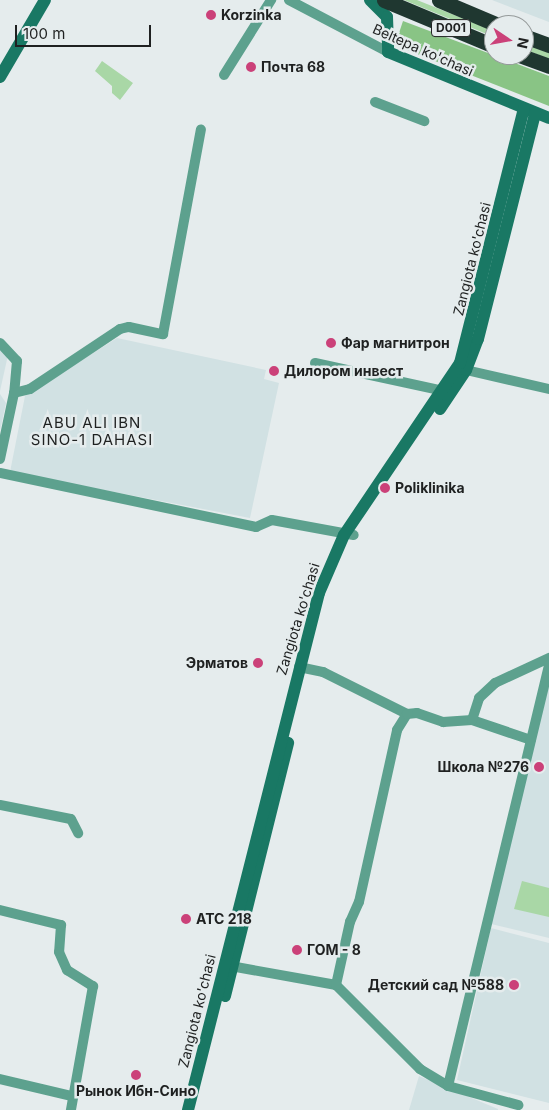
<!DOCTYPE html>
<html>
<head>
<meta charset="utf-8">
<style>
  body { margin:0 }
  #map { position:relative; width:549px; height:1110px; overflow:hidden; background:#e5eced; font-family:Inter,sans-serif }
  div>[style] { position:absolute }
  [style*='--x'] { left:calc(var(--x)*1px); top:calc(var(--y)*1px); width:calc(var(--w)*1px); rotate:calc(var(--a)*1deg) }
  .built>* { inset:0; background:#d1e1e3 }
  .green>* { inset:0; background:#a9d7a6 }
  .forest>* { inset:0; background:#89c485 }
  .street>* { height:10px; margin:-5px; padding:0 5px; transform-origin:5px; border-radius:5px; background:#5da18e }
  .secondary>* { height:12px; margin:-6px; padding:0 6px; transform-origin:6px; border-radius:6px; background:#197864 }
  .highway>* { height:15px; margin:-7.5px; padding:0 7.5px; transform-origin:7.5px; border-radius:7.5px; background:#1f3730 }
  .dots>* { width:14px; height:14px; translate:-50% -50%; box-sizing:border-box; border:2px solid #e5eced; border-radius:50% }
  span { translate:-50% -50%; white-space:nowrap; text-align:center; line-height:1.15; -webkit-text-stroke:5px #e5eced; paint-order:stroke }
  .shield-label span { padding:1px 4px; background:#e5eced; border:1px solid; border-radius:4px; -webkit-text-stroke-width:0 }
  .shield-label { font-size:12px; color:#1f2121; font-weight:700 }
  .poi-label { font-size:14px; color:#1f2121; font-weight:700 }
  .left { translate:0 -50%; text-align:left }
  .right { translate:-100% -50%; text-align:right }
  .street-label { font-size:14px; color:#1f2121 }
  .neighbourhood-label { font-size:15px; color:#1f2121; letter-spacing:1px }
  .north { position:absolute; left:484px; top:15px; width:50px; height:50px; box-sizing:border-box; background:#e5eced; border:1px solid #969b9b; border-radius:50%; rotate:102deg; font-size:14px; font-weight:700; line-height:20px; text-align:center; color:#1f2121 }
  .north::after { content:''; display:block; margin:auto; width:18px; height:22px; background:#cb4179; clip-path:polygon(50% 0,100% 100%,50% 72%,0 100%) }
  .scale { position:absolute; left:15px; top:25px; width:136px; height:22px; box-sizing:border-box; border:2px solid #1f2121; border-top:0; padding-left:6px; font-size:15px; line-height:18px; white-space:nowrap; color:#1f2121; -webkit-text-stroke:4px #e5eced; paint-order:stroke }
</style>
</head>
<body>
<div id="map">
  <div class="built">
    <i style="clip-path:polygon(492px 0,549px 0,549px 22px)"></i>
    <i style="clip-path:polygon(117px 338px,266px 370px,264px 379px,279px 383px,250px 518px,10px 472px,25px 396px)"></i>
    <i style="clip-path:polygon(0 349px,8px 355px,0 391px)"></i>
    <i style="clip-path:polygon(0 394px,6px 403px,0 431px)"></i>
    <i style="clip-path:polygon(549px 684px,549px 938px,491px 924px)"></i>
    <i style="clip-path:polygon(491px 928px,549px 943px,549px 1103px,457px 1080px)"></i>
    <i style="clip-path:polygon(419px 1076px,498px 1109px,498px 1110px,409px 1110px)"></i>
  </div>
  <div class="green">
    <i style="clip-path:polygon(404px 0,417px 0,494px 31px,494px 37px)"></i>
    <i style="clip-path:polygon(524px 43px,549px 53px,549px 59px,524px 49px)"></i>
    <i style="clip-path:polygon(102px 61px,133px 83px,120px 100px,112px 93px,112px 86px,95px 71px)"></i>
    <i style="clip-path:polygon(522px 881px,549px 888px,549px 917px,514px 909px)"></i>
  </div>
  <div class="forest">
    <i style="clip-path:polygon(403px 21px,549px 76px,549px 106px,407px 50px,398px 36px)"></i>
  </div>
  <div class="street">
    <i style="--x:289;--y:0;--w:112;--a:27.7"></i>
    <i style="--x:224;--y:75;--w:89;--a:-57.9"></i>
    <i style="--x:375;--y:102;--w:53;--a:21.2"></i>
    <i style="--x:0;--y:343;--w:25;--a:47"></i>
    <i style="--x:17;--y:361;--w:32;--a:95"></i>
    <i style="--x:315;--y:363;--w:136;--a:12.3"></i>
    <i style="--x:466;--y:370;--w:85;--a:12.9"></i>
    <i style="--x:0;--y:459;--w:67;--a:-78"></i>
    <i style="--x:14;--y:393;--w:16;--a:-14"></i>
    <i style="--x:30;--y:389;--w:108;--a:-33.7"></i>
    <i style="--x:120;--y:329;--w:9;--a:-13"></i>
    <i style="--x:129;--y:327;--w:35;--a:12"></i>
    <i style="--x:163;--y:334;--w:208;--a:-79.5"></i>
    <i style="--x:0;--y:473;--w:262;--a:11.9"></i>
    <i style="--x:256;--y:527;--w:17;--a:-24"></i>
    <i style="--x:272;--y:520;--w:83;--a:10.4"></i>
    <i style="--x:299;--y:667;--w:25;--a:12"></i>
    <i style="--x:323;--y:672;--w:94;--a:26.6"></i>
    <i style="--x:472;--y:720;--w:62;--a:18.7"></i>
    <i style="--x:0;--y:805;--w:72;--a:11.2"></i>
    <i style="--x:71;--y:819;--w:16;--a:63"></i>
    <i style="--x:0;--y:910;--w:63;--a:13.8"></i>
    <i style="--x:61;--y:925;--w:27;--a:94"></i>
    <i style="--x:59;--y:952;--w:20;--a:66"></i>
    <i style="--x:67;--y:970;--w:31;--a:32"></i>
    <i style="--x:93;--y:986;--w:126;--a:100.1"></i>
    <i style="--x:225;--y:965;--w:113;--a:10.2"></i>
    <i style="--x:336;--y:985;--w:119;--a:45"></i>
    <i style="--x:420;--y:1069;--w:33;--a:31"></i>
    <i style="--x:448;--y:1086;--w:73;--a:15.2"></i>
    <i style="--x:336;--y:985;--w:65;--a:-77.5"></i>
    <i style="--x:350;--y:922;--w:22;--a:-66"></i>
    <i style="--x:359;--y:902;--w:176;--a:-77.5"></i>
    <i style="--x:397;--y:730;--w:19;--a:-58"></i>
    <i style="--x:407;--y:714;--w:10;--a:-6"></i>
    <i style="--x:417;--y:713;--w:28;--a:19"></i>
    <i style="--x:443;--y:722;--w:29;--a:-4"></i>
    <i style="--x:472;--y:720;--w:23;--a:-72"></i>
    <i style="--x:479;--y:698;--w:22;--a:-43"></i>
    <i style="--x:495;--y:683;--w:60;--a:-24.8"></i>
    <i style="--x:0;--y:1079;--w:74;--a:13.3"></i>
    <i style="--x:448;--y:1086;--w:433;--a:-76.5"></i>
  </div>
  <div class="secondary">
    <i style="--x:370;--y:0;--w:24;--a:45"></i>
    <i style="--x:387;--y:17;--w:35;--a:88"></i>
    <i style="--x:388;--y:52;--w:174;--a:22.3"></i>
    <i style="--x:0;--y:77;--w:89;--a:-59.7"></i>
    <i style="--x:440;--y:409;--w:47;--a:-56.3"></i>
    <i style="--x:466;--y:370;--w:33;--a:-69"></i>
    <i style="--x:478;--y:339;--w:233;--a:-75.8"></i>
    <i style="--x:225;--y:996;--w:261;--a:-76"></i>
    <i style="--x:188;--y:1110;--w:533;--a:-75.78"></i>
    <i style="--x:319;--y:593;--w:63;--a:-66.7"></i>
    <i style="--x:344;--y:535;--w:207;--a:-56"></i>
    <i style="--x:460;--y:363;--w:262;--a:-75.9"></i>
  </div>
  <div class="highway">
    <i style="--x:384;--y:0;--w:119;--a:22.7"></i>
    <i style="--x:439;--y:0;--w:64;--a:23"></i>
    <i style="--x:524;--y:36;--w:27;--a:20"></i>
    <i style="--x:519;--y:55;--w:32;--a:20"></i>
  </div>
  <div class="dots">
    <i style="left:211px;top:15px;background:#cb4179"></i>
    <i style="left:251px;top:67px;background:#cb4179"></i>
    <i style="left:331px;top:343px;background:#cb4179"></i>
    <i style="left:274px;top:371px;background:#cb4179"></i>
    <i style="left:385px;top:488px;background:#cb4179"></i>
    <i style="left:258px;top:663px;background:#cb4179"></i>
    <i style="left:539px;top:767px;background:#cb4179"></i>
    <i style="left:186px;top:919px;background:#cb4179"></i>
    <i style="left:297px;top:950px;background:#cb4179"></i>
    <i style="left:514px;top:985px;background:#cb4179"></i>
    <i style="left:136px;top:1075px;background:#cb4179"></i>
  </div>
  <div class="shield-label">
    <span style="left:451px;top:28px">D001</span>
  </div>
  <div class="poi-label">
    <span class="left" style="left:221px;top:15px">Korzinka</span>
    <span class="left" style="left:261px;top:67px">Почта 68</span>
    <span class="left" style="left:341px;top:343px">Фар магнитрон</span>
    <span class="left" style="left:284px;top:371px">Дилором инвест</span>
    <span class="left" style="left:395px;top:488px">Poliklinika</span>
    <span class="right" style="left:248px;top:663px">Эрматов</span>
    <span class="right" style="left:529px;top:767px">Школа №276</span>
    <span class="left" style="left:196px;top:919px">АТС 218</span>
    <span class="left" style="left:307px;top:950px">ГОМ - 8</span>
    <span class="right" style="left:504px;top:985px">Детский сад №588</span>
    <span style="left:136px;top:1091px">Рынок Ибн-Сино</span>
  </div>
  <div class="street-label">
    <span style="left:423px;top:50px;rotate:24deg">Beltepa ko'chasi</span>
    <span style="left:472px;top:259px;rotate:-76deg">Zangiota ko'chasi</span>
    <span style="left:298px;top:619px;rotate:-73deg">Zangiota ko'chasi</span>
    <span style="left:197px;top:1011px;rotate:-76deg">Zangiota ko'chasi</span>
  </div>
  <div class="neighbourhood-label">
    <span style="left:92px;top:431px">ABU ALI IBN<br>SINO-1 DAHASI</span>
  </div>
  <div class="north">N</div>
  <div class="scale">100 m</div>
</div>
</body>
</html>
